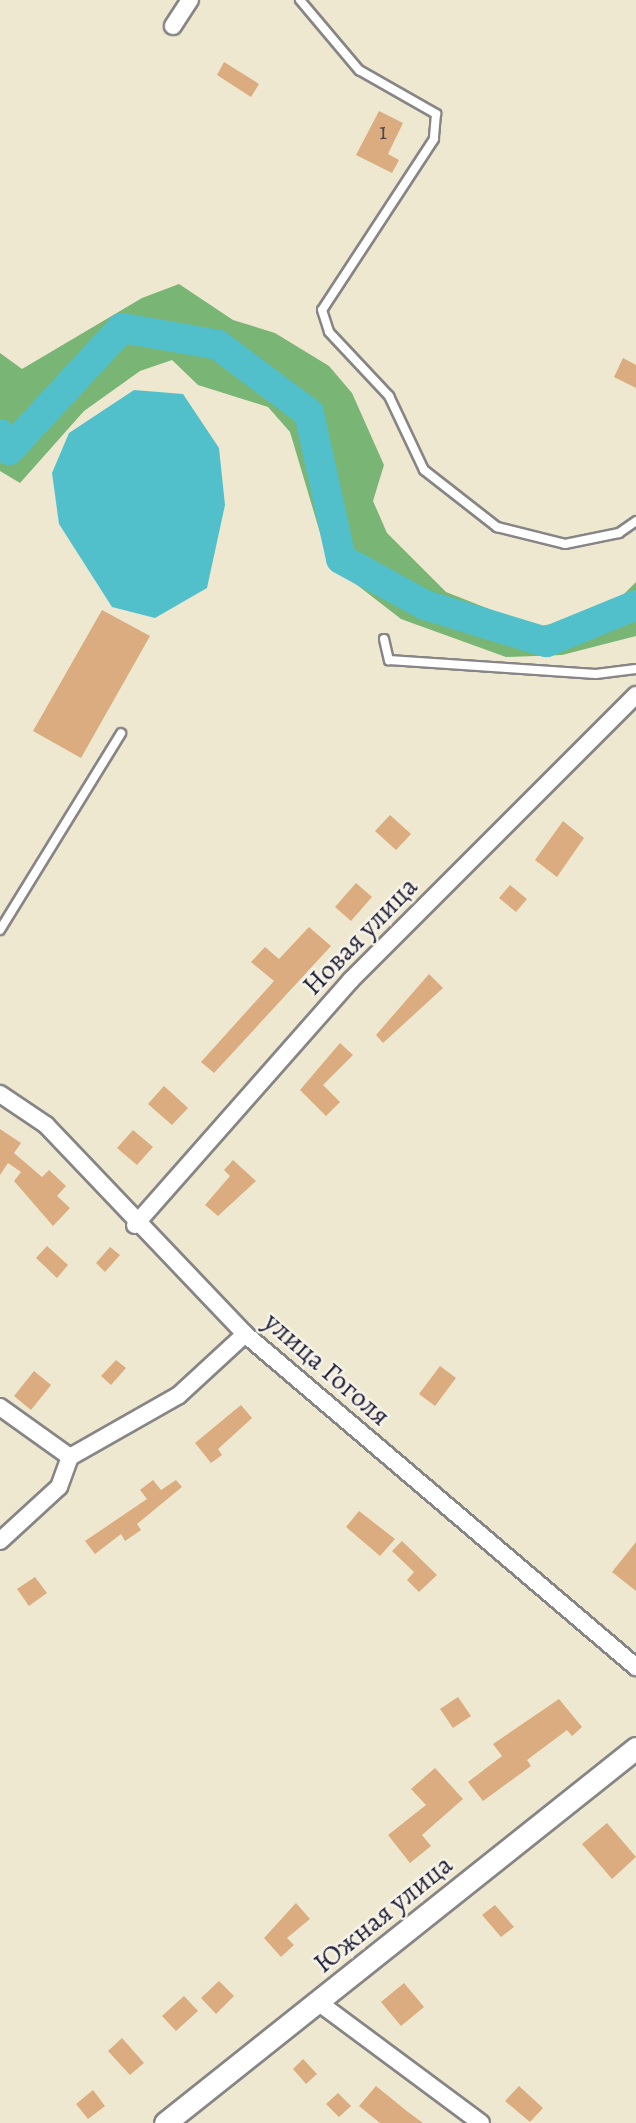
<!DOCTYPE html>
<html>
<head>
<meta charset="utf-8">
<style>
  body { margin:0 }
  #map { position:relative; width:636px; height:2123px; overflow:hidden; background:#efe8d0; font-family:Alegreya,serif }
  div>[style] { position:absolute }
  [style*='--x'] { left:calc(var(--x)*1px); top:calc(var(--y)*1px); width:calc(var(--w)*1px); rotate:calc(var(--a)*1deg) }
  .forest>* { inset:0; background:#79b574 }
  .water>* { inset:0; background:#52c0cb }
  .river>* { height:30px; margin:-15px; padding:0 15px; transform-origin:15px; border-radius:15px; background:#52c0cb }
  .building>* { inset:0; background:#daac7f }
  .roads { filter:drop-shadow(2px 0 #888586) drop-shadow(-2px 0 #888586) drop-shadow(0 2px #888586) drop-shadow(0 -2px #888586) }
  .lane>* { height:8px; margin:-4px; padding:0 4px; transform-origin:4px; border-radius:4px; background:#fff }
  .street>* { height:16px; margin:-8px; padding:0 8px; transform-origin:8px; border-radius:8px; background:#fff }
  .secondary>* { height:21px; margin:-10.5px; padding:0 10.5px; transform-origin:10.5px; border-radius:10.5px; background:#fff }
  span { translate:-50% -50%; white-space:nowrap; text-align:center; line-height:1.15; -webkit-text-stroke:5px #f7f3e8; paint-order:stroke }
  .number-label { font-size:24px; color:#50444c }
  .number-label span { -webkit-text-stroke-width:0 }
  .street-label { font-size:28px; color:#22223b }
</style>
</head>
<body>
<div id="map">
  <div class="forest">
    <i style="clip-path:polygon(179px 284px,233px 320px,275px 333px,329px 366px,352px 393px,384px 465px,373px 501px,387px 533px,446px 592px,535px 627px,574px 620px,619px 599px,636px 582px,636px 636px,562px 655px,506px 657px,401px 619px,339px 571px,324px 546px,290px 432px,268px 407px,198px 385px,172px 360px,140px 371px,84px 411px,20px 483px,0 471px,0 353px,22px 369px,142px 298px)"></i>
  </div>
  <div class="water">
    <i style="clip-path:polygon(134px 390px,183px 394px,219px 448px,225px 505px,207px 588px,155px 618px,112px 607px,59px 524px,52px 473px,69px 433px)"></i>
  </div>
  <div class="river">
    <i style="--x:0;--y:434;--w:18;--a:61"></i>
    <i style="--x:9;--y:450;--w:166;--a:-47.2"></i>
    <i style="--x:122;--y:328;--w:97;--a:10"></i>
    <i style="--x:218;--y:345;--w:114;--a:36.8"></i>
    <i style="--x:309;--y:413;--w:149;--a:77.6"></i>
    <i style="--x:341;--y:559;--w:96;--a:28.7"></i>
    <i style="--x:425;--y:605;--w:127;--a:17"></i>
    <i style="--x:546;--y:642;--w:97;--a:-22.3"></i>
  </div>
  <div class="building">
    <i style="clip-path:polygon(224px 62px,259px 84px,251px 97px,217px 75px)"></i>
    <i style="clip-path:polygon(379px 111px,403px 123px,388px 154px,399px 160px,392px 173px,356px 155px)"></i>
    <i style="clip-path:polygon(623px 358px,636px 365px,636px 388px,614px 377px)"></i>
    <i style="clip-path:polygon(102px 610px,150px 636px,81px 758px,33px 731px)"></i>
    <i style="clip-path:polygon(390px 815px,411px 834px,396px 850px,375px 831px)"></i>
    <i style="clip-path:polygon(563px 821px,584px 838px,557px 877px,535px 860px)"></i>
    <i style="clip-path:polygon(356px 883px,372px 897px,351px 921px,335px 907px)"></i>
    <i style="clip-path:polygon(510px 885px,527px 899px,516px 912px,499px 898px)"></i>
    <i style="clip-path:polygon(309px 927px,331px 946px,214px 1073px,201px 1062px,274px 981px,251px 962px,265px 947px,279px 959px)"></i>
    <i style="clip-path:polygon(429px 974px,443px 988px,383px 1043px,376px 1035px)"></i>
    <i style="clip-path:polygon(340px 1043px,353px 1055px,323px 1085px,340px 1102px,326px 1116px,300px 1090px)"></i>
    <i style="clip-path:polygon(164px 1086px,188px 1108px,172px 1125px,148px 1104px)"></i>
    <i style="clip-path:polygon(0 1129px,21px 1143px,14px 1153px,42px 1177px,49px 1170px,66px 1186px,57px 1196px,70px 1208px,53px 1226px,14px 1181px,21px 1172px,8px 1163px,0 1175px)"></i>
    <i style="clip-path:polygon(133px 1130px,153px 1147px,137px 1165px,117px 1148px)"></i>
    <i style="clip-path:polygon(233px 1160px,256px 1181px,218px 1216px,205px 1205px,230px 1176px,224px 1170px)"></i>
    <i style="clip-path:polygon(47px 1246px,68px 1265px,57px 1278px,36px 1258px)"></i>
    <i style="clip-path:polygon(110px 1247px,120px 1255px,105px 1272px,96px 1263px)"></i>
    <i style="clip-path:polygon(116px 1360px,126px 1368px,111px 1385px,101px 1376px)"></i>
    <i style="clip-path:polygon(440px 1366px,456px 1378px,435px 1406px,419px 1394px)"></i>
    <i style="clip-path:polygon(34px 1371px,51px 1385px,31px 1410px,14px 1396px)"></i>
    <i style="clip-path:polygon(241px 1405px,252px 1418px,218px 1449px,222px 1455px,211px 1463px,195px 1443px)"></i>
    <i style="clip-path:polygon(153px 1480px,161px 1490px,176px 1480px,182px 1487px,137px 1524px,141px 1530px,125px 1541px,121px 1534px,95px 1554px,85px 1541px,147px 1499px,140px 1490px)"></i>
    <i style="clip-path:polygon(359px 1511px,395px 1539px,380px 1556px,346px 1527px)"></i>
    <i style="clip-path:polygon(402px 1541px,437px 1575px,419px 1592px,407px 1580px,414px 1572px,392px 1551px)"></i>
    <i style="clip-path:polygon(636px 1542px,636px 1591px,612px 1572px)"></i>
    <i style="clip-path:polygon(35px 1577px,47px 1593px,29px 1606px,17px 1589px)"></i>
    <i style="clip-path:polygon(458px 1697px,471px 1716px,453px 1728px,440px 1709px)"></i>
    <i style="clip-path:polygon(559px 1699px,582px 1727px,572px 1736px,567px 1730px,527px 1760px,531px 1766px,483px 1801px,468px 1782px,502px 1756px,493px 1744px)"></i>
    <i style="clip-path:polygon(435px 1768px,463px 1799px,422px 1835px,431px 1846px,410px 1863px,388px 1835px,426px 1805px,411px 1789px)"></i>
    <i style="clip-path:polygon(607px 1823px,636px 1857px,612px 1879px,582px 1844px)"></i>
    <i style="clip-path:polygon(296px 1903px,310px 1919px,287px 1938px,294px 1945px,281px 1957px,264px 1938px)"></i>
    <i style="clip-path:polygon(495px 1905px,514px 1927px,501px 1937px,482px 1915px)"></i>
    <i style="clip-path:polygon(219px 1981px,234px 1996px,216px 2014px,201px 1998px)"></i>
    <i style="clip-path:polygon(404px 1983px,424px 2007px,401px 2026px,381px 2002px)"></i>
    <i style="clip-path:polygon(184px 1996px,198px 2011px,176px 2031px,162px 2016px)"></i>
    <i style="clip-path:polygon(122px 2038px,144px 2063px,130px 2075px,108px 2051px)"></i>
    <i style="clip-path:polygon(303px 2059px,317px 2074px,306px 2084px,293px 2069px)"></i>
    <i style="clip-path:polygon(376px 2086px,408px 2112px,423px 2123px,380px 2123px,359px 2106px)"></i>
    <i style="clip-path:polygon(519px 2086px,543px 2108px,530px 2122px,505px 2101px)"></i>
    <i style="clip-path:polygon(93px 2090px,105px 2106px,88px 2119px,76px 2104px)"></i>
    <i style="clip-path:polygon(338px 2093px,351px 2106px,339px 2117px,326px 2104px)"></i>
  </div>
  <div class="roads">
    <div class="lane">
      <i style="--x:300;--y:0;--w:92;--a:49.9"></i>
      <i style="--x:359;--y:70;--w:89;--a:29.7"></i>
      <i style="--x:436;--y:114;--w:25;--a:95"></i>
      <i style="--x:434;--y:139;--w:204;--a:123.2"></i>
      <i style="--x:322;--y:310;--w:23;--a:72"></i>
      <i style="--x:329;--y:332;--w:88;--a:46.8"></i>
      <i style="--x:389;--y:396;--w:82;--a:64.7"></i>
      <i style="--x:424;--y:470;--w:93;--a:38"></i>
      <i style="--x:497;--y:527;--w:70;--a:14"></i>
      <i style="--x:565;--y:544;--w:55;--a:-11.5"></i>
      <i style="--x:619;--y:533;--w:21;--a:-35"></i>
      <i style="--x:384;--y:639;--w:22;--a:77"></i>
      <i style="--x:389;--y:660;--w:207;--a:3.9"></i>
      <i style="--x:596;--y:674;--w:40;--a:-7.1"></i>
      <i style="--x:0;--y:930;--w:231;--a:-58.4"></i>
    </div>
    <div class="street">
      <i style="--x:173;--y:26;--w:31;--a:-57"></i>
      <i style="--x:0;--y:1094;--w:55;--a:34"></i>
      <i style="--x:46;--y:1125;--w:289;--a:46.4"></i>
      <i style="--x:245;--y:1334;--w:514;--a:40.42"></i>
      <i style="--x:135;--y:1225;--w:327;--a:-48.6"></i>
      <i style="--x:351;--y:980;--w:403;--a:-45"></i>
      <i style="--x:0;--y:1407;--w:86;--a:35.5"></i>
      <i style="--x:0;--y:1541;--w:80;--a:-42.5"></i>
      <i style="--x:59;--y:1487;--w:32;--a:-70"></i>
      <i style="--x:70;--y:1457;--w:125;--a:-29.6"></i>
      <i style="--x:179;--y:1395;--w:90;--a:-42.7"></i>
      <i style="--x:318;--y:2002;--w:203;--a:36.6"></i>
    </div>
    <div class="secondary">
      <i style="--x:165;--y:2123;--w:602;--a:-38.53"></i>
    </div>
  </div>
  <div class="number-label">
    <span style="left:383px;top:132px">1</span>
  </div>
  <div class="street-label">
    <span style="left:360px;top:936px;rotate:-46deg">Новая улица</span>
    <span style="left:327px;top:1369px;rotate:41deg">улица Гоголя</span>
    <span style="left:383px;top:1914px;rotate:-39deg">Южная улица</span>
  </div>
</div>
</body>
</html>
